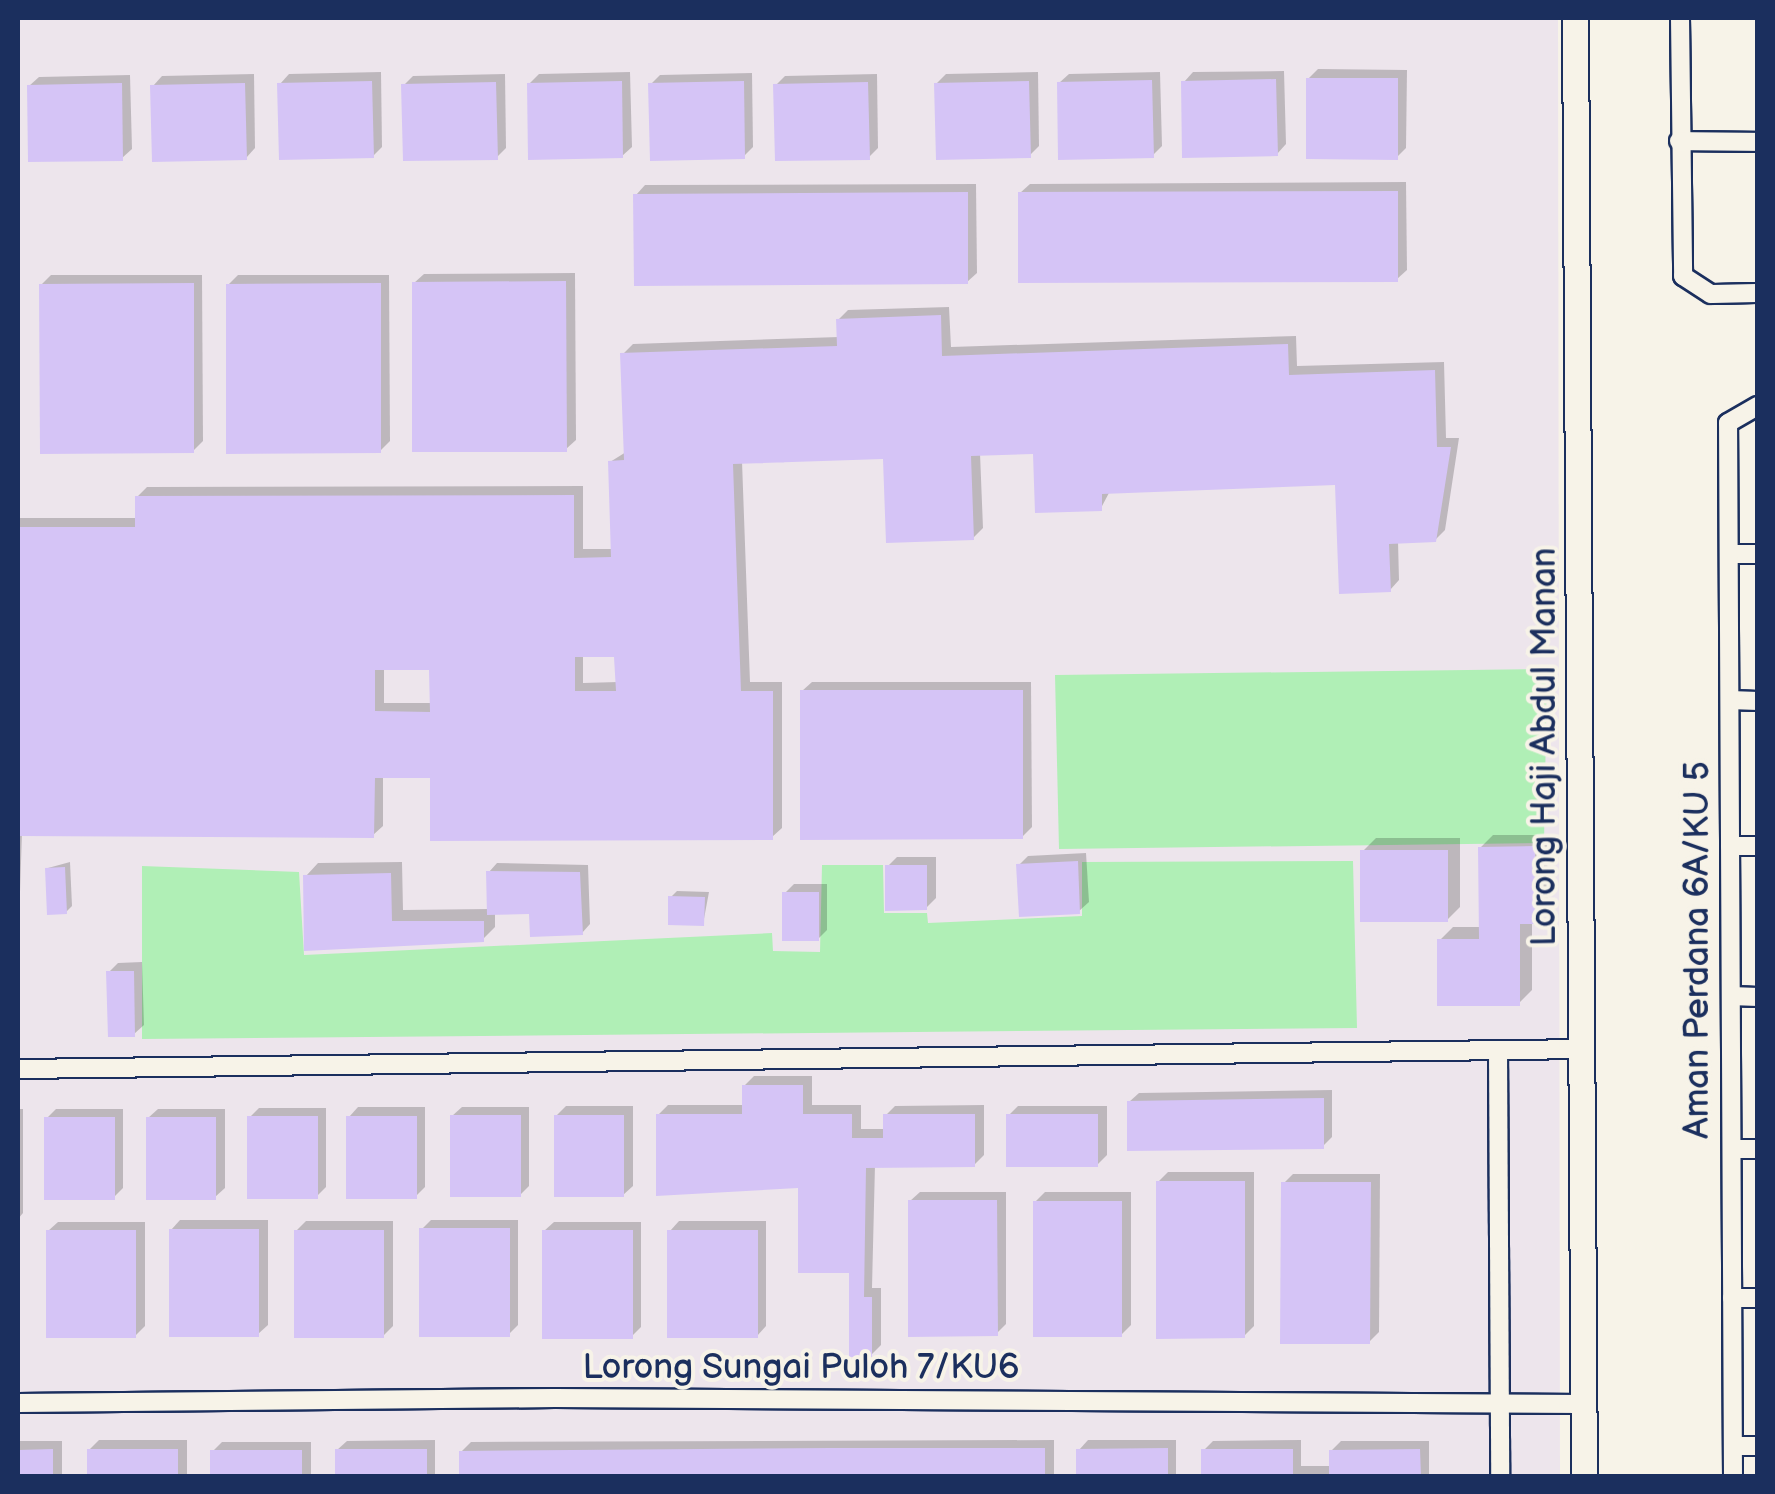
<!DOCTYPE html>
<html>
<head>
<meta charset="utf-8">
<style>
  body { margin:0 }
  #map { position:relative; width:1775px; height:1494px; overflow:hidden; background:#f7f3e8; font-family:"Balsamiq Sans",sans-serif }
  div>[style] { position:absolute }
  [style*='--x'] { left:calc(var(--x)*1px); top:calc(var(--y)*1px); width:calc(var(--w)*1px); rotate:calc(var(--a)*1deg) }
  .built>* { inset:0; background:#ede5ec }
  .green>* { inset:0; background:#b0efb6 }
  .shadow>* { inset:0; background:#0003 }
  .building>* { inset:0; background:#d5c4f6 }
  .roads { filter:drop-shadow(2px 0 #1b2f5e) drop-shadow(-2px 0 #1b2f5e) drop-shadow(0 2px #1b2f5e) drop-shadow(0 -2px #1b2f5e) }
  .street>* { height:18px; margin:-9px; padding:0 9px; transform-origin:9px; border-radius:9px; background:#f7f3e8 }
  .secondary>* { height:25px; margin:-12.5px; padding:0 12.5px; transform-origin:12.5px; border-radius:12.5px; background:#f7f3e8 }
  span { translate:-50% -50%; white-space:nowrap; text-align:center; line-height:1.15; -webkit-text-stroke:8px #f7f3e8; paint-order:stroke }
  .street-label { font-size:35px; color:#1b2f5e }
  .frame { position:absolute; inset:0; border:20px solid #1b2f5e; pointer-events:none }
</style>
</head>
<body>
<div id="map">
  <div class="built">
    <i style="clip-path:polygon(18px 18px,1558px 18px,1560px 1476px,18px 1476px)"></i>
  </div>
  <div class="green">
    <i style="clip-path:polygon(1547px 669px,1544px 843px,1059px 849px,1055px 675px)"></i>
    <i style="clip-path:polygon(1353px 861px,1357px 1028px,142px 1039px,142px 866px,299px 872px,304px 955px,772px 933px,773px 951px,820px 952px,822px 865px,883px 865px,884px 913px,927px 913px,928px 923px,1082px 916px,1082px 862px)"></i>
  </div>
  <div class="shadow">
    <i style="clip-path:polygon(1318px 69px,1407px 70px,1406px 148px,1397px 157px,1308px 79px)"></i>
    <i style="clip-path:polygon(1284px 71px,1286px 144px,1277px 154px,1184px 82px,1193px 72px)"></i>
    <i style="clip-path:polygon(381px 72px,382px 147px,373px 156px,280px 84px,289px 74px)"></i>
    <i style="clip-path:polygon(630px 72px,632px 147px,622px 156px,529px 84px,539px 74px)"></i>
    <i style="clip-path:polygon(1038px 72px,1039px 146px,1030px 155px,936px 84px,946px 74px)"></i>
    <i style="clip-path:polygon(1160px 72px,1162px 146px,1153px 155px,1059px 83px,1069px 74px)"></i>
    <i style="clip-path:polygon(752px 73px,753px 147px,744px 156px,651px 84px,660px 75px)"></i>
    <i style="clip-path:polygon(254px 74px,255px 148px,246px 158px,153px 86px,162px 76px)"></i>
    <i style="clip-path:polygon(505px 74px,506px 148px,497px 157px,404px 85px,413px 76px)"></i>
    <i style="clip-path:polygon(877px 74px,878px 148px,869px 157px,776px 85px,785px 76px)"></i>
    <i style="clip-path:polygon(130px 75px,132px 149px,122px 158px,29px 86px,39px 77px)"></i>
    <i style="clip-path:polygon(1406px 182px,1407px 270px,1397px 279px,1020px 193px,1030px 184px)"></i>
    <i style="clip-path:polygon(976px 184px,977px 273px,967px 282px,636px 195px,645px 185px)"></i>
    <i style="clip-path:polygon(575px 273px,576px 440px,566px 449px,414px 283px,424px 274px)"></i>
    <i style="clip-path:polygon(51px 275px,202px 275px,203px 441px,193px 451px,41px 285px)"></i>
    <i style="clip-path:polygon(238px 275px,389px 275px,390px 441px,380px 451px,228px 285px)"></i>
    <i style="clip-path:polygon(evenodd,949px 307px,951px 347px,1296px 336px,1297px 366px,1444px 362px,1446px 438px,1459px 438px,1445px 530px,1435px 540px,1398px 541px,1399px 580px,1390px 590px,1337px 482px,1110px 491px,1101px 508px,1035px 451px,980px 453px,983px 528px,973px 538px,885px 456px,742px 461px,750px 682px,782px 682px,782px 828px,772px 837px,432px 776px,383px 775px,383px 826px,373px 835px,22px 833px,18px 952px,18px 518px,137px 518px,137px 497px,147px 487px,583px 486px,583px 549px,613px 549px,610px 462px,626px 452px,623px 354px,633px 344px,839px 337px,838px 320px,848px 310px,949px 307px,583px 655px,617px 655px,618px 682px,583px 683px,583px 655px,949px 307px,384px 668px,432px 668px,432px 703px,384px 703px,384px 668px)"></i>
    <i style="clip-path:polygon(812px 682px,1031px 682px,1032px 827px,1022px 837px,802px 691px)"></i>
    <i style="clip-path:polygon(1493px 835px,1547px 835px,1548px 908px,1532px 921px,1532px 990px,1519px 1003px,1440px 940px,1453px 927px,1481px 927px,1480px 848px)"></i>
    <i style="clip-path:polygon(1376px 838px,1460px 838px,1460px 907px,1447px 920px,1363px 851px)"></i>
    <i style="clip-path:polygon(1086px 853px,1089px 902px,1079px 911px,1019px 865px,1028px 856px)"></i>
    <i style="clip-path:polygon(897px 857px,936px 857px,936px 898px,926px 908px,888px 866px)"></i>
    <i style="clip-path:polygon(70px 862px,72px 906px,66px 912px,48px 868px)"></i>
    <i style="clip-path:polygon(402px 862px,403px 910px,489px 909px,489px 872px,497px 863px,588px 865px,590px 924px,582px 933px,531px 912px,495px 912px,495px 927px,483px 939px,307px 948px,306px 876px,318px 863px)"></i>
    <i style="clip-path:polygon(794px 884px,827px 884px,827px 930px,818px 939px,785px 893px)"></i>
    <i style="clip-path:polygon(677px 891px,709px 892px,703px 924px,671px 897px)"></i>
    <i style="clip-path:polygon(142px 962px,144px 1025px,134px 1034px,109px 972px,118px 963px)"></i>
    <i style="clip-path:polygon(754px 1076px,812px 1076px,812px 1105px,861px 1105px,861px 1129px,886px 1129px,886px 1115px,895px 1106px,984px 1105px,984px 1155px,974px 1165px,875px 1165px,872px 1288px,881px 1288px,881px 1345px,871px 1355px,851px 1270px,800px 1185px,658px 1115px,668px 1105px,744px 1105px,744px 1086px)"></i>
    <i style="clip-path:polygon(1332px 1090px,1332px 1137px,1323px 1146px,1129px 1102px,1139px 1093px)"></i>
    <i style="clip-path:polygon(566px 1106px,633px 1106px,633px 1186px,623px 1195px,556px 1116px)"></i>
    <i style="clip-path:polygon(1018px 1106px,1107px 1106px,1107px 1155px,1097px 1165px,1009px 1115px)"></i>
    <i style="clip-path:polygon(358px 1107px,425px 1107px,425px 1187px,416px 1196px,349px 1117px)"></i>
    <i style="clip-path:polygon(462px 1107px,529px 1107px,529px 1186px,520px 1195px,452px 1116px)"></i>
    <i style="clip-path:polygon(259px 1108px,326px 1108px,326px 1187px,317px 1196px,250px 1117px)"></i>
    <i style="clip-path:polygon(18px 1109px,23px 1109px,23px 1213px,18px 1219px)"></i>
    <i style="clip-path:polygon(56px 1109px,123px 1109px,123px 1188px,114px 1197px,47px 1118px)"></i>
    <i style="clip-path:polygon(158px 1109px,225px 1109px,225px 1188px,215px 1197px,148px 1118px)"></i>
    <i style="clip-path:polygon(1168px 1172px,1254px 1172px,1254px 1326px,1244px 1336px,1158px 1182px)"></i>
    <i style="clip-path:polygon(1293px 1174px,1380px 1174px,1379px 1332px,1369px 1342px,1284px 1183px)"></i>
    <i style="clip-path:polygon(920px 1192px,1006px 1192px,1006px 1324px,996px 1334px,910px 1201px)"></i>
    <i style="clip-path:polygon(1045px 1192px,1131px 1192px,1131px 1325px,1121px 1335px,1035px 1202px)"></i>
    <i style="clip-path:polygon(180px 1220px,268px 1220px,268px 1325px,258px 1334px,171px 1230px)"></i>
    <i style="clip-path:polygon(431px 1220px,518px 1220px,518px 1325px,509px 1334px,422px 1229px)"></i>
    <i style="clip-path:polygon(306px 1221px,393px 1221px,393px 1326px,383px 1336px,296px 1231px)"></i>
    <i style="clip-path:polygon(679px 1221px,766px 1221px,766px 1326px,757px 1336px,670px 1231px)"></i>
    <i style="clip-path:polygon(58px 1222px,145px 1222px,145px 1326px,135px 1336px,48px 1231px)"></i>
    <i style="clip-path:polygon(554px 1222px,641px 1222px,641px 1327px,632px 1336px,544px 1231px)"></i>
    <i style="clip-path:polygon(99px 1440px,187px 1440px,187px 1476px,89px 1476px,89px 1450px)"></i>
    <i style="clip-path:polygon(435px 1440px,435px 1476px,337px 1476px,337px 1450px,347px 1441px)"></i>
    <i style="clip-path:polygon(1054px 1440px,1054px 1476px,461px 1476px,461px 1452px,471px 1442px)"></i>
    <i style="clip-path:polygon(1088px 1440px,1176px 1440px,1176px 1476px,1079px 1476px,1079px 1450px)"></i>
    <i style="clip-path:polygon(1301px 1440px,1301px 1466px,1331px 1466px,1331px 1451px,1341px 1441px,1429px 1441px,1429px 1476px,1204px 1476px,1204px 1450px,1213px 1441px)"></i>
    <i style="clip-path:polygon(18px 1441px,62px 1441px,62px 1476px,18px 1476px)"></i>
    <i style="clip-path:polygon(222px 1442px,311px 1442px,311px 1476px,213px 1476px,213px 1451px)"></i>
  </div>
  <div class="building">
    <i style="clip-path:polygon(1306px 78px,1398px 78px,1398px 160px,1306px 159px)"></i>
    <i style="clip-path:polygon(1276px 79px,1278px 156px,1182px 158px,1181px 81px)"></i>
    <i style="clip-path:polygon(1152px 80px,1154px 158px,1058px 160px,1057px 82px)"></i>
    <i style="clip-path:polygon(372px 81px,374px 158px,279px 160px,277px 83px)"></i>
    <i style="clip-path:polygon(622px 81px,623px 158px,528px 160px,527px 83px)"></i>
    <i style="clip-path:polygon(744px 81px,745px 159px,650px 161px,648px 83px)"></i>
    <i style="clip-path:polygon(1029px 81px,1031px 158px,936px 160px,934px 83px)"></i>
    <i style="clip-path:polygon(496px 82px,498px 160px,403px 161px,401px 84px)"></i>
    <i style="clip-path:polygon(868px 82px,870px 160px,775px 161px,773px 84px)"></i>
    <i style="clip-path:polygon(122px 83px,123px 161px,28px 162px,27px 85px)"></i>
    <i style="clip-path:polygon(245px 83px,247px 160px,152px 162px,150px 85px)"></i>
    <i style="clip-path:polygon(1398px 191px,1398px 282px,1018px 283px,1018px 192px)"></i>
    <i style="clip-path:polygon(968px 192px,968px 284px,634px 286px,633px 194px)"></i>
    <i style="clip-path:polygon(566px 281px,567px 452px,412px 452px,412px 282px)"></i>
    <i style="clip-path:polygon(194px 283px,194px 453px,40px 454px,39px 284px)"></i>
    <i style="clip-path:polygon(381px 283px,381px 453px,226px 454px,226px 284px)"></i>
    <i style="clip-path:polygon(evenodd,941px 315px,942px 356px,1288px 344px,1289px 375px,1435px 370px,1437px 447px,1451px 447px,1436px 542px,1389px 544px,1391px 592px,1339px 594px,1335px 485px,1102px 494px,1102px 511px,1035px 513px,1033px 454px,971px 456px,974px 540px,886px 543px,883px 459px,733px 464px,741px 691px,773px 691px,773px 840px,430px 841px,430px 778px,375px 778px,374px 838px,18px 836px,18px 527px,135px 527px,135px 496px,574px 495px,574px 558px,611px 557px,608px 461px,624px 460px,620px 353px,837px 346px,836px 319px,941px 315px,575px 657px,614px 657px,616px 691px,575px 691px,575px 657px,941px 315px,375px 670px,429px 670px,430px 712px,375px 711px,375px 670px)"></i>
    <i style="clip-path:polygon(800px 690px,1023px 690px,1023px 839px,800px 840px)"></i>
    <i style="clip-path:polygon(1535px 846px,1536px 924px,1520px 924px,1520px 1006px,1437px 1006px,1437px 939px,1479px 939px,1478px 847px)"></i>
    <i style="clip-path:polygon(1360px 850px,1448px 850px,1448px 922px,1360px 922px)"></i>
    <i style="clip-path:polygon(1078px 861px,1080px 914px,1019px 917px,1016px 864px)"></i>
    <i style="clip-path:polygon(885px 865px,927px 865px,927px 910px,885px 911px)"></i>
    <i style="clip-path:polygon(65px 867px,67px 914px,47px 915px,45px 868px)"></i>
    <i style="clip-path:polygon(486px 871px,580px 872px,583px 935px,530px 937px,529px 914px,487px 915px)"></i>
    <i style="clip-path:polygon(391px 873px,392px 921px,484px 921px,484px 942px,304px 951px,303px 875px)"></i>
    <i style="clip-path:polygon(782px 892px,819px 892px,819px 941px,782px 941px)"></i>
    <i style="clip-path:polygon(668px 896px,705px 897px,704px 926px,668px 925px)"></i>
    <i style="clip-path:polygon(106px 971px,134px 971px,135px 1037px,108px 1037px)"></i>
    <i style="clip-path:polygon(742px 1085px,803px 1085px,803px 1114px,852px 1114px,852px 1138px,883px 1138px,883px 1114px,975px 1114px,975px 1167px,866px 1168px,864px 1297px,872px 1297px,872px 1357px,849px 1357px,849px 1273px,798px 1273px,798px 1188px,656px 1196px,656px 1114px,742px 1114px)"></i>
    <i style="clip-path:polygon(1324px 1098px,1324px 1149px,1127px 1151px,1127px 1101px)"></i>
    <i style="clip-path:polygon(1006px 1114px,1098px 1114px,1098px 1167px,1006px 1167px)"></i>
    <i style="clip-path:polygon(450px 1115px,521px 1115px,521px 1197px,450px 1197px)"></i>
    <i style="clip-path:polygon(554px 1115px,624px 1115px,624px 1197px,554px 1197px)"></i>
    <i style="clip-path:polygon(247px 1116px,318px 1116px,318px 1199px,247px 1199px)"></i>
    <i style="clip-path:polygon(346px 1116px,417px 1116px,417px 1199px,346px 1199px)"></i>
    <i style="clip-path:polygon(44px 1117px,115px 1117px,115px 1200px,44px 1200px)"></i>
    <i style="clip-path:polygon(146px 1117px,216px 1117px,216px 1200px,146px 1200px)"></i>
    <i style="clip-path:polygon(1156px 1181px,1245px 1181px,1245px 1338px,1156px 1339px)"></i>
    <i style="clip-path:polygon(1281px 1182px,1371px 1182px,1370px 1344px,1280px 1344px)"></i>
    <i style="clip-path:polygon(908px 1200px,997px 1200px,998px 1336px,908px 1337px)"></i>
    <i style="clip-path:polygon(1033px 1201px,1122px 1201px,1122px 1337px,1033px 1337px)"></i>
    <i style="clip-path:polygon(419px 1228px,510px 1228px,510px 1337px,419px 1337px)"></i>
    <i style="clip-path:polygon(169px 1229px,259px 1229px,259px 1337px,169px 1337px)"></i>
    <i style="clip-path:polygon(46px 1230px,136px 1230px,136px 1338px,46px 1338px)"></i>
    <i style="clip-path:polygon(294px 1230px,384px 1230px,384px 1338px,294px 1338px)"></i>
    <i style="clip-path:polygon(542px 1230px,633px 1230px,633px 1339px,542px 1339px)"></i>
    <i style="clip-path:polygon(667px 1230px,758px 1230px,758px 1338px,667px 1338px)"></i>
    <i style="clip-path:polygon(831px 1448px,1045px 1448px,1045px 1476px,459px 1476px,459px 1451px)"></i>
    <i style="clip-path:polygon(1168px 1448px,1168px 1476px,1076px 1476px,1076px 1449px)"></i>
    <i style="clip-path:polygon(53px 1449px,53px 1476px,18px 1476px,18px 1450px)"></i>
    <i style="clip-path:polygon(87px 1449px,178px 1449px,178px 1476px,87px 1476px)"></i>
    <i style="clip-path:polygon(335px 1449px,427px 1449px,427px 1476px,335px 1476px)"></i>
    <i style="clip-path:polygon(1201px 1449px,1293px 1449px,1293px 1476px,1201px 1476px)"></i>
    <i style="clip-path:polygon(1420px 1449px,1421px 1476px,1329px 1476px,1329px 1450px)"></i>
    <i style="clip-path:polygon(210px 1450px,302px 1450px,302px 1476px,210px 1476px)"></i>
  </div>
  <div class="roads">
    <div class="street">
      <i style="--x:1680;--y:18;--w:258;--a:89.3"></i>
      <i style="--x:1683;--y:276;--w:33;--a:33"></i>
      <i style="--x:1711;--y:294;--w:47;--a:-1.2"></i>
      <i style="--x:1679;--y:141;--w:79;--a:0.7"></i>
      <i style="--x:1729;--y:554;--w:29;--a:0"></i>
      <i style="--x:1730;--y:700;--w:28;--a:2"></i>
      <i style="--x:1730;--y:846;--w:28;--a:0"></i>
      <i style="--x:1731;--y:996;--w:27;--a:2"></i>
      <i style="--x:1498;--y:1050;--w:426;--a:89.7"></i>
      <i style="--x:18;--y:1069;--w:1563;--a:-0.73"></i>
      <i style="--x:1732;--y:1149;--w:26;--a:0"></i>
      <i style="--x:1732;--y:1298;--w:26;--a:0"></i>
      <i style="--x:18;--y:1403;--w:537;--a:-0.53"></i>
      <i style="--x:555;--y:1398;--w:1028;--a:0.33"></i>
      <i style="--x:1733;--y:1446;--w:25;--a:0"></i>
      <i style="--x:1733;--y:1476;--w:1053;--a:-90.27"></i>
      <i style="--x:1728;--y:423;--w:34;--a:-30"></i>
    </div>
    <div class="secondary">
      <i style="--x:1575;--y:18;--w:1458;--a:89.65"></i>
    </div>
  </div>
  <div class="street-label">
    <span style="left:1545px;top:747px;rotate:-90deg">Lorong Haji Abdul Manan</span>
    <span style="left:1698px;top:950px;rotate:-90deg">Aman Perdana 6A/KU 5</span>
    <span style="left:801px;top:1368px">Lorong Sungai Puloh 7/KU6</span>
  </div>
  <div class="frame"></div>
</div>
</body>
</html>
